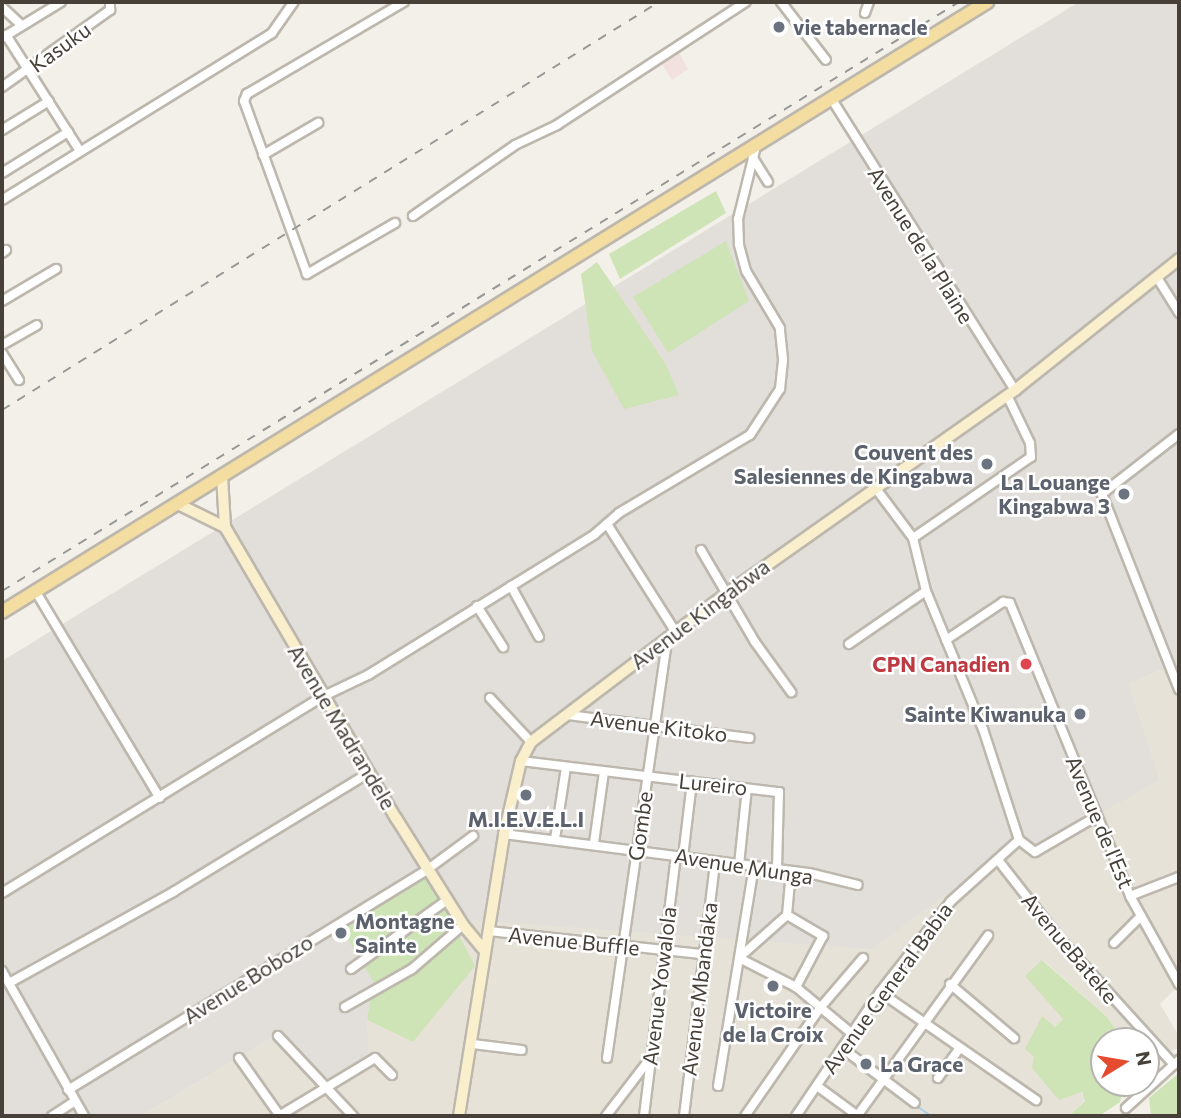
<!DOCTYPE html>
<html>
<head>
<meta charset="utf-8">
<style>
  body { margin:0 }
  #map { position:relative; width:1181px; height:1118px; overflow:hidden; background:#f3f0e9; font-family:Commissioner,sans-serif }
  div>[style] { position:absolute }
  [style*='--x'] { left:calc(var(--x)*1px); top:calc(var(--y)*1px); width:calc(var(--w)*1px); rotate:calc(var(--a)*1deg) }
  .residential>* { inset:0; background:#e6e2d8 }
  .industrial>* { inset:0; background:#e2dfda }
  .medical>* { inset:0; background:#f2e1de }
  .green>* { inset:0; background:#cee3b6 }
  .stream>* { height:2px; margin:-1px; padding:0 1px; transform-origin:1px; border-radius:1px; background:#acd0e9 }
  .roads { filter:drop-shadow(2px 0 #bdb7ad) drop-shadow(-2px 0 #bdb7ad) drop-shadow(0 2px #bdb7ad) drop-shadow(0 -2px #bdb7ad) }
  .street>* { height:8px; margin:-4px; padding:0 4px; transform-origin:4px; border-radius:4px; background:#fff }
  .secondary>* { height:10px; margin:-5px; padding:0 5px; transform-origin:5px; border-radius:5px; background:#f9efcd }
  .primary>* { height:12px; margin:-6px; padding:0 6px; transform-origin:6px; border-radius:6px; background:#f4dda1 }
  .rail>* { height:2px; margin-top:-1px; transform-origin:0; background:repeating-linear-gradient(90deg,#979797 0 9px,transparent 0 18px) }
  .dots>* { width:19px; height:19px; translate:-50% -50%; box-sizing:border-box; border:4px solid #fff; border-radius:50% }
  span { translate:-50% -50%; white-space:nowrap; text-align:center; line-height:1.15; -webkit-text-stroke:5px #fff; paint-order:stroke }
  .worship-label { font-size:21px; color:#5b616d; font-weight:700 }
  .left { translate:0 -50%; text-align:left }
  .right { translate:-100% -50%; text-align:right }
  .street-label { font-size:21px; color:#464038 }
  .health-label { font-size:21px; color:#be3a42; font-weight:700 }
  .frame { position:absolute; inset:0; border:4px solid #464038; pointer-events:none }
  .north { position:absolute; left:1090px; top:1027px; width:70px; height:70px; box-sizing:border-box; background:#fff; border:2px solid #b5b3af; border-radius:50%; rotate:79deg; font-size:19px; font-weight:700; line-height:28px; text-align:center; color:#464038 }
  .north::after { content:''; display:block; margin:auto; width:24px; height:32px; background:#e44b2f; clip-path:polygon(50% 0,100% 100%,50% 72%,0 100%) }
</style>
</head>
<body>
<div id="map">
  <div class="residential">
    <i style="clip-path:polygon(1179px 662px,1179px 993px,1175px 989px,1160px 1004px,1179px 1036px,1179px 1048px,1155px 1056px,1141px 1035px,1120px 1035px,1107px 1017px,1043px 960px,1026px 976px,1064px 1018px,1055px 1027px,1043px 1017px,1085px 1100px,1069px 1116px,141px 1116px,280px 1033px,368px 1056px,367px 1020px,413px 1042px,455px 919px,1023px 838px,1106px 809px,1160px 780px,1129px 684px)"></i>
  </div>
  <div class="industrial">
    <i style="clip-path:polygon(1079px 2px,1179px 2px,1179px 662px,1129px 684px,1160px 780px,1038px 848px,1022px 838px,872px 949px,455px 919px,373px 981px,367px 1020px,369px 1056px,327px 1086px,280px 1033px,141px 1116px,2px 1116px,2px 661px)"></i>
  </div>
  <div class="medical">
    <i style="clip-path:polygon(677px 49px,688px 69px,672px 80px,660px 61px)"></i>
  </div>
  <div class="green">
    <i style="clip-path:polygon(716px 191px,726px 213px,620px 279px,609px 254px)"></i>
    <i style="clip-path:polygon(726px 241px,749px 301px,668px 353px,633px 297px)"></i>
    <i style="clip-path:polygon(597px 262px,665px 363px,679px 395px,624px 409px,592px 351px,581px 274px)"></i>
    <i style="clip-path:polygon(428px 875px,475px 966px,413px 1042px,367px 1020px,373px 981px,341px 928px)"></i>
    <i style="clip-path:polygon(1042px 960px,1107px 1017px,1120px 1035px,1141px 1035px,1145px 1041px,1104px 1041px,1104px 1083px,1124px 1083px,1120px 1102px,1099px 1116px,1069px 1116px,1085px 1101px,1082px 1092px,1059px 1100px,1032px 1068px,1034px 1057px,1025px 1049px,1042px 1016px,1055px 1027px,1063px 1019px,1025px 976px)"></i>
    <i style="clip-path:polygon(1179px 1073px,1179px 1116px,1151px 1116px,1149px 1098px)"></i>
  </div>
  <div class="stream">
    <i style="--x:894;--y:1093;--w:22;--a:34"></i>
    <i style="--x:918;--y:1107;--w:16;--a:35"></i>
  </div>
  <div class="roads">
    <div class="street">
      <i style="--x:781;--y:2;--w:73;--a:52.2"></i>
      <i style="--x:2;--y:7;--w:26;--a:43"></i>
      <i style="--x:865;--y:13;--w:12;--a:-70"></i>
      <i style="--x:6;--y:35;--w:138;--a:57.5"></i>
      <i style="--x:2;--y:38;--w:69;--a:-31.4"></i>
      <i style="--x:2;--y:87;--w:133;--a:-35.5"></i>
      <i style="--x:110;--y:10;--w:8;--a:-90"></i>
      <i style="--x:831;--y:98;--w:345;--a:57.8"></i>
      <i style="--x:2;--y:130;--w:55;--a:-31.7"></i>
      <i style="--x:263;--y:155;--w:64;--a:-30.2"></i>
      <i style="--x:753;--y:158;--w:28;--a:58"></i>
      <i style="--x:2;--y:173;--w:78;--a:-31.8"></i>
      <i style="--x:2;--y:200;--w:317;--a:-31.7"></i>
      <i style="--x:272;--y:33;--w:38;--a:-55"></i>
      <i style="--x:413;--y:216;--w:124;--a:-34.8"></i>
      <i style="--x:515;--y:145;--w:47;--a:-25.5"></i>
      <i style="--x:557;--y:125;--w:225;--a:-33.1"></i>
      <i style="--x:395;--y:223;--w:102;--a:149.9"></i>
      <i style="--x:307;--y:274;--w:184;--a:-110"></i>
      <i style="--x:244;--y:101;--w:8;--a:-67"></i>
      <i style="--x:247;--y:94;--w:182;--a:-30.4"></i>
      <i style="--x:2;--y:253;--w:5;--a:-37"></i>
      <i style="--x:1158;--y:279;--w:40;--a:58"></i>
      <i style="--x:2;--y:301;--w:63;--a:-30.7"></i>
      <i style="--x:2;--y:345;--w:40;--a:-29.7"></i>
      <i style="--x:2;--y:353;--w:32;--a:58"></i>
      <i style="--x:1179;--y:434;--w:98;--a:142.1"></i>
      <i style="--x:1102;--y:494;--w:210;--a:68.5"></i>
      <i style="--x:874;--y:486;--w:65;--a:53.1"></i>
      <i style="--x:913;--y:538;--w:55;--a:76.2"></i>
      <i style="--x:926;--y:591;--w:149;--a:67.6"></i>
      <i style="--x:983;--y:729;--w:117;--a:72"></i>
      <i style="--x:1019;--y:840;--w:20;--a:37"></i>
      <i style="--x:1035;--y:852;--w:72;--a:-30.1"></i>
      <i style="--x:607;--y:524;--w:127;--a:57.6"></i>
      <i style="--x:913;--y:538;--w:143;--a:-34.5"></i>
      <i style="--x:1031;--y:457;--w:14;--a:-94"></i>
      <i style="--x:1030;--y:443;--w:53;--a:-115.6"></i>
      <i style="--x:701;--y:550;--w:107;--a:59.6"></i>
      <i style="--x:755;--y:642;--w:62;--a:54.2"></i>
      <i style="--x:511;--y:586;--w:58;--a:61.2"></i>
      <i style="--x:36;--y:592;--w:240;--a:59"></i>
      <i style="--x:477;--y:606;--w:49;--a:57.6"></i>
      <i style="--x:946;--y:640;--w:69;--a:-33.7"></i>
      <i style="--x:1003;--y:602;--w:7;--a:8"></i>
      <i style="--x:1010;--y:603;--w:317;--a:67.7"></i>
      <i style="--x:1130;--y:896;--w:101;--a:60.9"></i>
      <i style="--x:849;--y:644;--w:93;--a:-34.5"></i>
      <i style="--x:490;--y:698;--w:60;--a:47"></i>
      <i style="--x:568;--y:715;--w:183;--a:7.2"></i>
      <i style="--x:521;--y:761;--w:260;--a:6.9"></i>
      <i style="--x:779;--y:792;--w:78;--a:91.5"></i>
      <i style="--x:504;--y:834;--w:307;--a:7.3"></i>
      <i style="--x:809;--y:873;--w:50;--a:13.8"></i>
      <i style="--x:555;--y:839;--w:73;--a:-81.3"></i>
      <i style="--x:594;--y:843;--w:72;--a:-82"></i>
      <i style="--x:683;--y:857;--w:76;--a:-83.2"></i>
      <i style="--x:998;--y:860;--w:99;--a:52"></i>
      <i style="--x:1059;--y:938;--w:171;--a:47.8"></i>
      <i style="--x:739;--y:865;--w:77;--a:-84.1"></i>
      <i style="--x:2;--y:893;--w:377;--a:-31.5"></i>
      <i style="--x:324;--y:696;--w:49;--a:-25.5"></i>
      <i style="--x:368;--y:675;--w:267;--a:-31.8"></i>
      <i style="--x:595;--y:534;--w:32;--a:-41"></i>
      <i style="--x:619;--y:513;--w:152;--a:-30.8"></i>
      <i style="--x:750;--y:435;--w:55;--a:-56.9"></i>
      <i style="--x:780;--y:389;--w:30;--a:-84"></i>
      <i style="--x:783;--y:359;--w:31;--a:-96"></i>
      <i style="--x:780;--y:328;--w:66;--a:-120.8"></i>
      <i style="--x:746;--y:271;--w:28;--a:-105"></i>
      <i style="--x:739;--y:244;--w:25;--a:-92"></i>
      <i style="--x:738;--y:219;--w:75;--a:-76.1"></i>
      <i style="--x:1130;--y:896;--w:53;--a:-21.2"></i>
      <i style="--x:787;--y:915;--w:42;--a:30.3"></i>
      <i style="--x:823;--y:936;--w:58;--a:117.9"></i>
      <i style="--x:489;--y:931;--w:213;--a:6.2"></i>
      <i style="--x:1114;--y:943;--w:38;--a:-45"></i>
      <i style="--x:742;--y:955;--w:60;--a:-41.6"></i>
      <i style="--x:787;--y:915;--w:44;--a:-84.8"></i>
      <i style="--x:741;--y:959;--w:62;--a:27"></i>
      <i style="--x:796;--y:987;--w:72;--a:39.9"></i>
      <i style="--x:351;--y:969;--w:118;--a:-35.7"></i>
      <i style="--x:2;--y:971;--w:167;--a:60.5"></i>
      <i style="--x:9;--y:983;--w:188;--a:-29"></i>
      <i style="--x:173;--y:892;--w:229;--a:-31.3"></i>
      <i style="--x:950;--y:984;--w:84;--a:40.2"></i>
      <i style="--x:880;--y:992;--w:190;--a:34.7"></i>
      <i style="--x:345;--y:1007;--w:77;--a:-29.6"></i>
      <i style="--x:412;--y:969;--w:67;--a:-40.8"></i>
      <i style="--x:278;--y:1036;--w:110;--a:46.8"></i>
      <i style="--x:473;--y:1044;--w:49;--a:7"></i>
      <i style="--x:842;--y:1048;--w:91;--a:37"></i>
      <i style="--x:239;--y:1058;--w:71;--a:54.7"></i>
      <i style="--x:607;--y:1058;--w:425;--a:-81.8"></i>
      <i style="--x:938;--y:1078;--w:37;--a:-54"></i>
      <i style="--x:718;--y:1086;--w:222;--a:-80.7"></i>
      <i style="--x:817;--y:1086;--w:51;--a:36.2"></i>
      <i style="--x:68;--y:1090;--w:422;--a:-31.5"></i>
      <i style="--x:428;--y:869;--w:56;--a:-36.3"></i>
      <i style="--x:1126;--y:1108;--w:72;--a:-42.2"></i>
      <i style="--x:52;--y:1116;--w:27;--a:-33"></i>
      <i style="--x:279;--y:1116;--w:112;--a:-31.1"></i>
      <i style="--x:375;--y:1058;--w:24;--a:45"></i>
      <i style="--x:606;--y:1116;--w:71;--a:-52.5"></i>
      <i style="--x:644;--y:1116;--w:262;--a:-83"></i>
      <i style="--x:684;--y:1116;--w:256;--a:-83"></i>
      <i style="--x:745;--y:1116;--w:131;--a:-55.2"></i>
      <i style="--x:820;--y:1008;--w:66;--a:-49.3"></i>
      <i style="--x:796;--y:1116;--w:150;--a:-55.9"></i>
      <i style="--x:880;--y:992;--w:115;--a:-52"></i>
      <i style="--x:951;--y:901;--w:91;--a:-41.9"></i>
      <i style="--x:857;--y:1116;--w:223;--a:-54"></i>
    </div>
    <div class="secondary">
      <i style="--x:222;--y:476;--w:51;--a:86.6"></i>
      <i style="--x:225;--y:527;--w:338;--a:59.6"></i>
      <i style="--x:396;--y:818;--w:126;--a:57.9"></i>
      <i style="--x:463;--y:925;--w:31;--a:50"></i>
      <i style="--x:180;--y:505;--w:50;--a:26.1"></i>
      <i style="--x:459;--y:1116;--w:286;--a:-80.9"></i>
      <i style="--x:504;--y:834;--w:75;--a:-76.9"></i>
      <i style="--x:521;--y:761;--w:21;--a:-62"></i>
      <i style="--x:531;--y:742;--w:245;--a:-37.2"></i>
      <i style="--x:726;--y:594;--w:354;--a:-35.2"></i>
      <i style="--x:1015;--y:390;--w:210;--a:-38.6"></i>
    </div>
    <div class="primary">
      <i style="--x:2;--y:612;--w:1159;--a:-31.77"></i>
    </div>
  </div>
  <div class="rail">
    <i style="--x:2;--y:410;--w:773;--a:-31.84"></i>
    <i style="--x:2;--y:591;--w:1124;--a:-31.61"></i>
  </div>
  <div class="dots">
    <i style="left:779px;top:27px;background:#6b7280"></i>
    <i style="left:987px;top:464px;background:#6b7280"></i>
    <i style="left:1124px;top:494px;background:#6b7280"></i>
    <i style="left:1026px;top:664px;background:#e0444e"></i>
    <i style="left:1080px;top:714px;background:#6b7280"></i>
    <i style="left:526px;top:795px;background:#6b7280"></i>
    <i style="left:341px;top:933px;background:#6b7280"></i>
    <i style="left:773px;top:986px;background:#6b7280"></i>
    <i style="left:866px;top:1064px;background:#6b7280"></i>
  </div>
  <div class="worship-label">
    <span class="left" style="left:793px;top:27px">vie tabernacle</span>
    <span class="right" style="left:973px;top:464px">Couvent des<br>Salesiennes de Kingabwa</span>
    <span class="right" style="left:1110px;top:494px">La Louange<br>Kingabwa 3</span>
    <span class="right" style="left:1066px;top:714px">Sainte Kiwanuka</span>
    <span style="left:526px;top:819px">M.I.E.V.E.L.I</span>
    <span class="left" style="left:355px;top:933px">Montagne<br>Sainte</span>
    <span style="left:773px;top:1022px">Victoire<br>de la Croix</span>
    <span class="left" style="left:880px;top:1064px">La Grace</span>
  </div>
  <div class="street-label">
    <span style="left:60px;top:47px;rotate:-36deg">Kasuku</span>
    <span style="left:921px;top:245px;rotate:58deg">Avenue de la Plaine</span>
    <span style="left:700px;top:614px;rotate:-37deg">Avenue Kingabwa</span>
    <span style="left:659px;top:726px;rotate:7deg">Avenue Kitoko</span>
    <span style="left:342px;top:727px;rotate:59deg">Avenue Madrandele</span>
    <span style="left:713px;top:784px;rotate:6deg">Lureiro</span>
    <span style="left:1100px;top:822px;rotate:67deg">Avenue de l'Est</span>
    <span style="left:640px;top:826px;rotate:-82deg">Gombe</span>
    <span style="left:744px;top:866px;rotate:9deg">Avenue Munga</span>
    <span style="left:574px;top:941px;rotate:6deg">Avenue Buffle</span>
    <span style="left:1070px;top:948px;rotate:50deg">AvenueBateke</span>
    <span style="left:248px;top:979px;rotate:-32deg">Avenue Bobozo</span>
    <span style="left:659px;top:986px;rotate:-83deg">Avenue Yowalola</span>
    <span style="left:887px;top:988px;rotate:-54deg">Avenue General Babia</span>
    <span style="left:699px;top:989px;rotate:-83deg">Avenue Mbandaka</span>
  </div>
  <div class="health-label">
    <span class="right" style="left:1010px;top:664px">CPN Canadien</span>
  </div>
  <div class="frame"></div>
  <div class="north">N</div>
</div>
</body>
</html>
